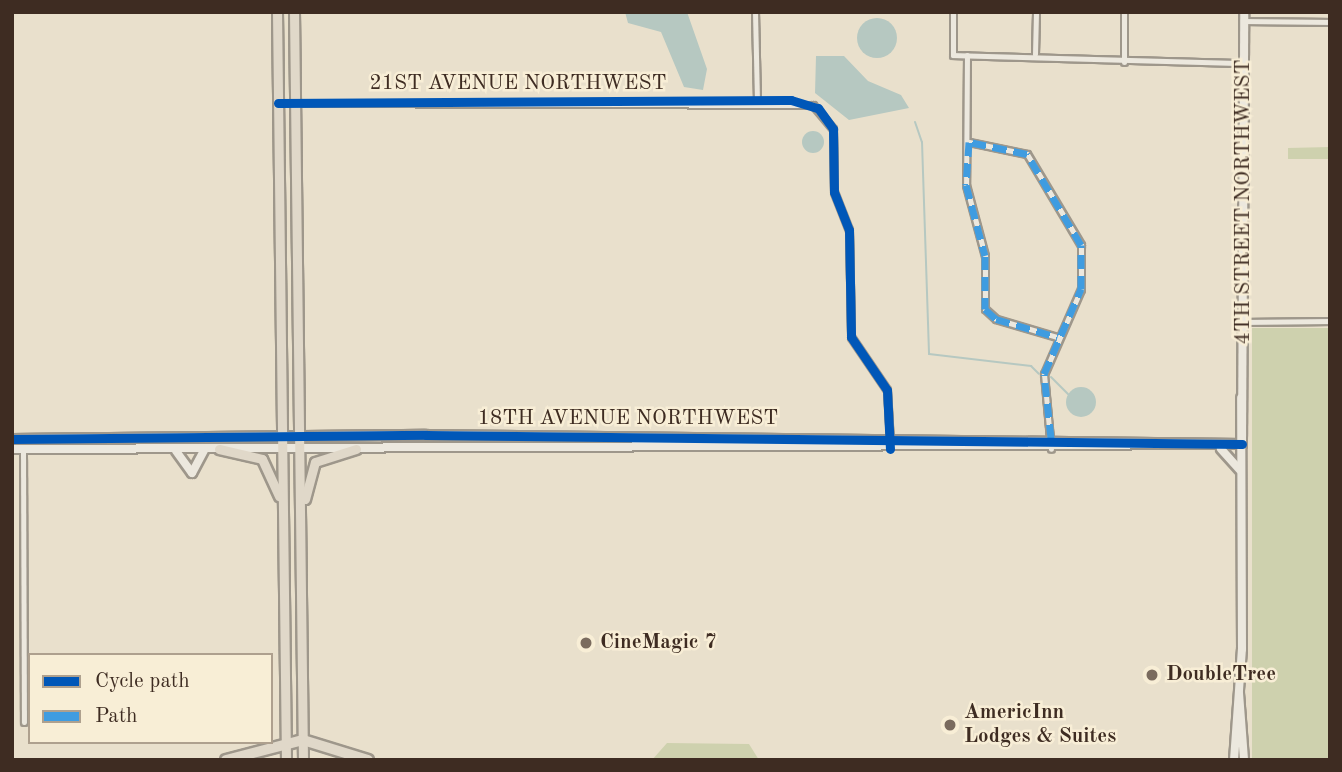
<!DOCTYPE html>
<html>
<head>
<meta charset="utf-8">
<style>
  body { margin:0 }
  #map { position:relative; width:1342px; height:772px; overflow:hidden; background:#e9e0cc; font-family:"Old Standard TT",serif }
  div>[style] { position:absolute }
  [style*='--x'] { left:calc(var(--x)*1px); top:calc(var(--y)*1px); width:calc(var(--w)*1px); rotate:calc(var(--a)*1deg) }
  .green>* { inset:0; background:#ced1ae }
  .water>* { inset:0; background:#b6c8c1 }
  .round { border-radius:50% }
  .stream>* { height:2px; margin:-1px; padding:0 1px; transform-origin:1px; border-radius:1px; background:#b6c8c1 }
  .roads { filter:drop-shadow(2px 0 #9e978b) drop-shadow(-2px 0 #9e978b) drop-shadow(0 2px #9e978b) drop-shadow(0 -2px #9e978b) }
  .street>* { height:5px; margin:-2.5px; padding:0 2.5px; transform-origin:2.5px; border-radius:2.5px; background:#ece8de }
  .secondary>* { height:8px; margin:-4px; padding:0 4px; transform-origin:4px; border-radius:4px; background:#ece8de }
  .primary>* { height:9px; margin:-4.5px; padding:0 4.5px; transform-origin:4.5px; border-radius:4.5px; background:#e0d8c9 }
  .highway>* { height:10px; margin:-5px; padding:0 5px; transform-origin:5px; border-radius:5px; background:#e0d8c9 }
  .quiet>* { height:7px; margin-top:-3.5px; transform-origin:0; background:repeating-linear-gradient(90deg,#3f9ce0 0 14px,transparent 0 21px) }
  .cycleway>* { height:9px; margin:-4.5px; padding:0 4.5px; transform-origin:4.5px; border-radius:4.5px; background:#0057b8 }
  .dots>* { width:19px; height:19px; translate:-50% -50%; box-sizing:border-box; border:4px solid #f8eed6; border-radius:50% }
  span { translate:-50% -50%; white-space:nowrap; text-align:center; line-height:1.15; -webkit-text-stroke:5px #f8eed6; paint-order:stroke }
  .street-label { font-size:21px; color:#3e2c22 }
  .poi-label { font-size:21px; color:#3e2c22; font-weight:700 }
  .left { translate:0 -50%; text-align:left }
  .frame { position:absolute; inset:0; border:14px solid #3e2c22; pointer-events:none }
  .legend { position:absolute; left:28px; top:653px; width:245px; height:91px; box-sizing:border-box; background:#f8eed6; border:2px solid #aea08e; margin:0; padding:9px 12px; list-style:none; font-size:21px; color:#3e2c22 }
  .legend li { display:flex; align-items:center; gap:14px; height:35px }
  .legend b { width:35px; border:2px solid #aea08e }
</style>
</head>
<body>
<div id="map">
  <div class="green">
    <i style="clip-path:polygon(1330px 147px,1330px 159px,1288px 159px,1288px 148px)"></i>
    <i style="clip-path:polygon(1252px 328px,1330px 328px,1330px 760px,1252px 760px)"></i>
    <i style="clip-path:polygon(667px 743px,749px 744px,759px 760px,652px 760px)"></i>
  </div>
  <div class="water">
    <i style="clip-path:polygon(625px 12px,687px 12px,707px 69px,703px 90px,684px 87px,661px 32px,628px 23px)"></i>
    <i class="round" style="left:857px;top:18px;width:40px;height:40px"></i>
    <i style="clip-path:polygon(816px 56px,844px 56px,868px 81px,901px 95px,909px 108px,849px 120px,815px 93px)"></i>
    <i class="round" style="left:802px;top:131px;width:22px;height:22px"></i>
    <i class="round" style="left:1066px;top:387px;width:30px;height:30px"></i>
  </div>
  <div class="stream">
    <i style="--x:915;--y:122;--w:21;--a:71"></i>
    <i style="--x:922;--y:142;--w:212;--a:88.1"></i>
    <i style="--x:929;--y:354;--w:103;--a:6.7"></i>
    <i style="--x:1031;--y:366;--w:11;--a:45"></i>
    <i style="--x:1051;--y:377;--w:24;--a:45"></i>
  </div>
  <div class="roads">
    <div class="street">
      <i style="--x:755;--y:12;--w:89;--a:88.7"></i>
      <i style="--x:953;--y:12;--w:43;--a:90"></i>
      <i style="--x:953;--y:55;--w:291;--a:1.6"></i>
      <i style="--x:1244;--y:21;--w:86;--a:0.7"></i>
      <i style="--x:1035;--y:54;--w:42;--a:-88.6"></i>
      <i style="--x:967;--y:55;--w:130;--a:90.4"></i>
      <i style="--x:966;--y:185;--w:73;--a:75"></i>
      <i style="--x:985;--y:256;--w:53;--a:90"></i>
      <i style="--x:985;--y:309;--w:15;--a:42"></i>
      <i style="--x:996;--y:319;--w:64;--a:16.4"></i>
      <i style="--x:1124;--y:62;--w:50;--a:-90"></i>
      <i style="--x:278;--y:103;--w:535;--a:0.21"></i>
      <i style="--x:813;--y:105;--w:31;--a:50"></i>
      <i style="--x:833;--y:129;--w:63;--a:89.1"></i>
      <i style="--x:834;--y:192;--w:41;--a:68.5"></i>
      <i style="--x:849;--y:230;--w:107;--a:88.9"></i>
      <i style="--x:851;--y:337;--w:64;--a:55.8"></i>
      <i style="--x:887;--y:390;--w:52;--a:86.7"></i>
      <i style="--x:969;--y:142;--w:59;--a:11.7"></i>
      <i style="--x:1027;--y:154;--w:106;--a:59.3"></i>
      <i style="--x:1081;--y:245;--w:44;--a:90"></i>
      <i style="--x:1081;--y:289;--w:93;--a:113.5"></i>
      <i style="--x:1044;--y:374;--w:75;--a:84.7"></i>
      <i style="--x:1244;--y:322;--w:86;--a:-0.7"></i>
      <i style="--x:23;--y:449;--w:273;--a:89.8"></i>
    </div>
    <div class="secondary">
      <i style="--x:12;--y:439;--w:414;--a:-0.6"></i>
      <i style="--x:426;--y:435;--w:816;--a:0.63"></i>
      <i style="--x:1242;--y:444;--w:432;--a:-89.7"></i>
      <i style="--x:12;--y:449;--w:1230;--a:-0.23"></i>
      <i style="--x:1221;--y:449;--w:28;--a:48"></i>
      <i style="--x:176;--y:451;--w:27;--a:54"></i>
      <i style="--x:192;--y:473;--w:26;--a:-62"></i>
      <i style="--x:1239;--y:693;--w:67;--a:85.7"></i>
      <i style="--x:1234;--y:760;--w:111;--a:-85.9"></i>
      <i style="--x:1242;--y:649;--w:251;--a:-90.2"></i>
    </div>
    <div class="primary">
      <i style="--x:277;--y:12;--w:748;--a:89.31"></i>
      <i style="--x:294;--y:12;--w:748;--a:89.31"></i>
      <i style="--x:219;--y:449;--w:44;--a:13.1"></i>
      <i style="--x:262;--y:459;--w:41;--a:65.3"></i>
      <i style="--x:305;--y:499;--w:38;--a:-75"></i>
      <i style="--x:315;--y:462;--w:43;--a:-17.6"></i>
    </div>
    <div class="highway">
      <i style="--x:226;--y:760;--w:80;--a:-14.6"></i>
      <i style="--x:303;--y:740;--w:68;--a:17.1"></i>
    </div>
  </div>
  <div class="quiet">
    <i style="--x:1051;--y:438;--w:64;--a:-96.2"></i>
    <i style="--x:1044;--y:374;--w:93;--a:-66.5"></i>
    <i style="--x:1081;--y:289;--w:44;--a:-90"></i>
    <i style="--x:1081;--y:245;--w:106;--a:-120.7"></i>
    <i style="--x:1027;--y:154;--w:59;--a:-168.3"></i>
    <i style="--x:969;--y:142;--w:43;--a:94"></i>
    <i style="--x:966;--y:185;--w:73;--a:75"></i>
    <i style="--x:985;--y:256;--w:53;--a:90"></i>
    <i style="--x:985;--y:309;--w:15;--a:42"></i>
    <i style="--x:996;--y:319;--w:64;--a:16.4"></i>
  </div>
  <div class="cycleway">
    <i style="--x:278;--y:103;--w:513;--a:-0.34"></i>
    <i style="--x:791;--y:100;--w:28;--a:17"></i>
    <i style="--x:818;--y:108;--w:26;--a:54"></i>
    <i style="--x:833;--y:129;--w:63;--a:89.1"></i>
    <i style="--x:834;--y:192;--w:41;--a:68.5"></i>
    <i style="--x:849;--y:230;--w:107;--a:88.9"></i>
    <i style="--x:851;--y:337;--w:64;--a:55.8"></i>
    <i style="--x:887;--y:390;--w:59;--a:87.1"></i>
    <i style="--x:12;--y:439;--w:414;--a:-0.6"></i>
    <i style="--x:426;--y:435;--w:816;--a:0.63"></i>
  </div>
  <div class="dots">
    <i style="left:586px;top:643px;background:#7a6b5e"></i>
    <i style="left:1152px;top:675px;background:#7a6b5e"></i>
    <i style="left:950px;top:725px;background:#7a6b5e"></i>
  </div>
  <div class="street-label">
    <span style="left:518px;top:84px">21ST AVENUE NORTHWEST</span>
    <span style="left:1244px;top:202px;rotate:-90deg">4TH STREET NORTHWEST</span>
    <span style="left:628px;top:419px">18TH AVENUE NORTHWEST</span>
  </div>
  <div class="poi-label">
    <span class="left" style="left:600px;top:643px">CineMagic 7</span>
    <span class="left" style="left:1166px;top:675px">DoubleTree</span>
    <span class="left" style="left:964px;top:725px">AmericInn<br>Lodges &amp; Suites</span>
  </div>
  <div class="frame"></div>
  <ul class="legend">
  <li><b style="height:9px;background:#0057b8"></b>Cycle path</li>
  <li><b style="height:9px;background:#3f9ce0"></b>Path</li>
  </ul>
</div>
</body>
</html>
